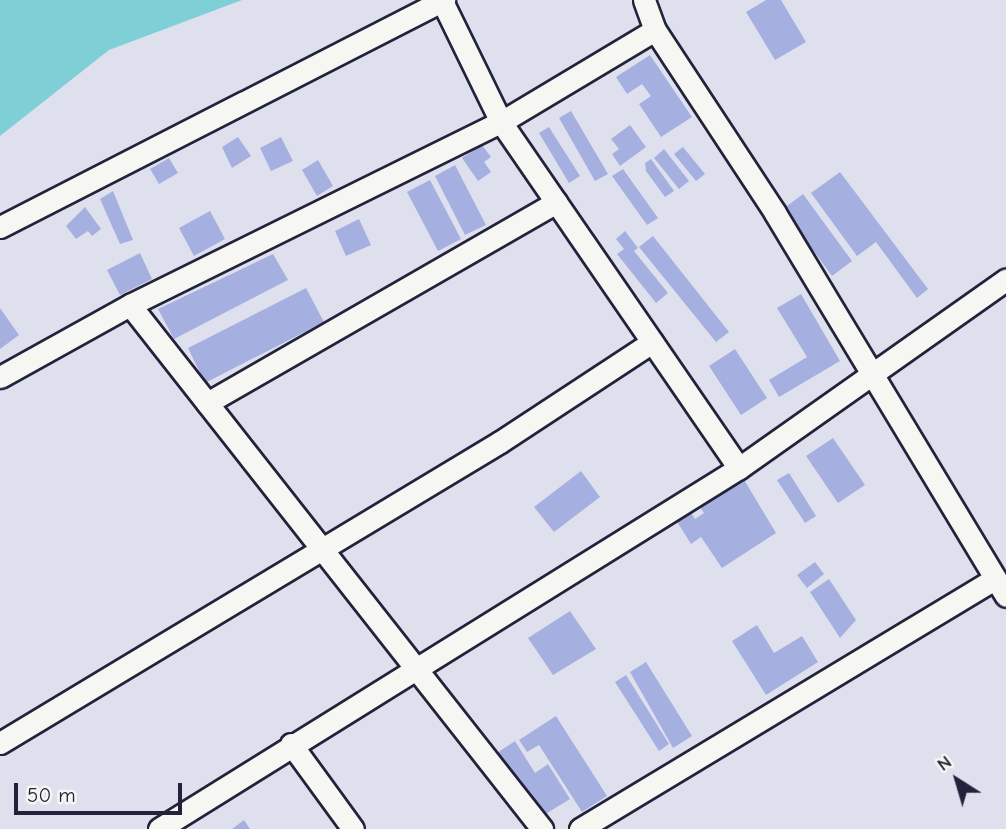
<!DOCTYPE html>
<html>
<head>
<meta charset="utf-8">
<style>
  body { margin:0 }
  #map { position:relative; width:1006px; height:829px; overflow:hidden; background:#dee1ed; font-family:"Comic Neue",sans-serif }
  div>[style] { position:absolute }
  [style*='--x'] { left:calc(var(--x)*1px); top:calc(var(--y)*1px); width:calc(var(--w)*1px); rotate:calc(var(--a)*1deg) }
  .water>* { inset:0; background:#7fd0d6 }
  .building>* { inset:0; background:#a5b0e0 }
  .roads { filter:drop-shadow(2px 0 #22223b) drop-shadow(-2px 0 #22223b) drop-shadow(0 2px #22223b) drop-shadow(0 -2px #22223b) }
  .minor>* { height:21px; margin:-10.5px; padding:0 10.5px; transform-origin:10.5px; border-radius:10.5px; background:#f6f6f2 }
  span { translate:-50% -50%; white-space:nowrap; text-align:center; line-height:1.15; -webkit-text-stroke:5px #f6f6f2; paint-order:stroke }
  .north { position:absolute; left:922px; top:745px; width:70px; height:70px; -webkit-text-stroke:5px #f6f6f2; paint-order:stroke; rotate:323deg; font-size:19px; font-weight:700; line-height:28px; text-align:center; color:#22223b }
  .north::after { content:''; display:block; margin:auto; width:24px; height:32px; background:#22223b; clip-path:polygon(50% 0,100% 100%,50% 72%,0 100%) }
  .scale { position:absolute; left:14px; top:783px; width:168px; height:32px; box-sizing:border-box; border:4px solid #22223b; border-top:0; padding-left:9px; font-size:21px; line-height:24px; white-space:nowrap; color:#22223b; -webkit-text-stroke:5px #f6f6f2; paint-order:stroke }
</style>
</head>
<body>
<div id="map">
  <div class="water">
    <i style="clip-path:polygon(0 0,242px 0,109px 50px,0 136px)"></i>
  </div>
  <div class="building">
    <i style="clip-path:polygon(766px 0,781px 0,806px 42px,775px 60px,746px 12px)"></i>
    <i style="clip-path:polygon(650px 55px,692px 117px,661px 137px,639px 104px,651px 96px,642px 84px,627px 94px,616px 77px)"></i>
    <i style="clip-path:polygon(571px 111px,608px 174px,595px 181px,559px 118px)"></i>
    <i style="clip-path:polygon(630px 125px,646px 147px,620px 166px,612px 154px,619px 149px,611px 139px)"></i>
    <i style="clip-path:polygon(549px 127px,580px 176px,569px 183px,539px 133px)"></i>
    <i style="clip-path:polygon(238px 137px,251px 156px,232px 168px,222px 147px)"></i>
    <i style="clip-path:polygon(281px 137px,293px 161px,271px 171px,260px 148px)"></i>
    <i style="clip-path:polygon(482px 145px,491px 157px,484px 162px,491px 172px,478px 181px,462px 158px)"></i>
    <i style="clip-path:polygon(683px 147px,705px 174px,696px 181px,674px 154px)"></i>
    <i style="clip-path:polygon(664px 149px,689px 181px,679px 189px,654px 158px)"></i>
    <i style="clip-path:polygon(169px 158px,178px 173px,159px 184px,150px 169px)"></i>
    <i style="clip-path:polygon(651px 159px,674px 191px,665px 197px,646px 171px,645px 163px)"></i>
    <i style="clip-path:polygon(318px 160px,333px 186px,317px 196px,302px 170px)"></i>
    <i style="clip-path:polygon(455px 165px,486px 225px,465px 235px,435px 176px)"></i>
    <i style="clip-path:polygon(623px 169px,658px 218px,647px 225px,612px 176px)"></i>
    <i style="clip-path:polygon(840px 172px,928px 289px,917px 298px,876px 242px,857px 256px,811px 193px)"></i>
    <i style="clip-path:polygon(430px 180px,461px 239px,438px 251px,407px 192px)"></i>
    <i style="clip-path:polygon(113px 191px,133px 240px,120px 244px,100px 199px)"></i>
    <i style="clip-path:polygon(803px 194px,852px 261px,832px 276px,783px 209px)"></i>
    <i style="clip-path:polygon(85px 207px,101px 229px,92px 236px,88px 231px,76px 239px,66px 226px)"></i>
    <i style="clip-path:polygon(210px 211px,225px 239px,194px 256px,179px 228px)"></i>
    <i style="clip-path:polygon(359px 219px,371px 245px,346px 256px,335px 231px)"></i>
    <i style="clip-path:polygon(625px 231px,638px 248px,634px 251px,668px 293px,656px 303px,617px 254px,624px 249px,616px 239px)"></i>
    <i style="clip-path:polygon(653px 236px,729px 332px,716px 342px,639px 247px)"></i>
    <i style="clip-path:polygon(140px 253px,152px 279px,120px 295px,107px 270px)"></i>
    <i style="clip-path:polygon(273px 254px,288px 280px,174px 339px,158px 309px)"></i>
    <i style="clip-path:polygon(306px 288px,324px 322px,205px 383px,188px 348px)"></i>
    <i style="clip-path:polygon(801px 294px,840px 361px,779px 397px,769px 380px,807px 357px,777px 308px)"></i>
    <i style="clip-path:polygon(0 308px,19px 335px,0 349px)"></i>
    <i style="clip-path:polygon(735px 349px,767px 398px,741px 415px,709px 366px)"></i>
    <i style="clip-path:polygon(833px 438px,865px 485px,838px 503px,806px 456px)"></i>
    <i style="clip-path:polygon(581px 471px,600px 497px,554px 532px,534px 507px)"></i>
    <i style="clip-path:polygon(789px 473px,816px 516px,805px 523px,777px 480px)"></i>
    <i style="clip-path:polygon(743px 478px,776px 533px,722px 568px,701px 537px,691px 544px,676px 520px,690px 511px,695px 519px,704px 513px,696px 501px,704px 496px,707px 501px)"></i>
    <i style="clip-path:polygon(815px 562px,824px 574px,807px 588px,797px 575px)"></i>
    <i style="clip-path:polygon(829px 579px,856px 620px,840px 638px,810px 592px)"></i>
    <i style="clip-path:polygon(570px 611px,596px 649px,553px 675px,528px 638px)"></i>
    <i style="clip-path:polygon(757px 625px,774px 653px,802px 636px,818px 662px,766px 695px,732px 641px)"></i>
    <i style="clip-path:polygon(646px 662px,692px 736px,673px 748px,630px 672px)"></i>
    <i style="clip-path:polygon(626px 675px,669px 744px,659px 751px,615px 682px)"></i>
    <i style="clip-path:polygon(556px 716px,607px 796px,582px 812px,539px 745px,527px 752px,519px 740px)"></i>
    <i style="clip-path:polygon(515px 741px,535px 773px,548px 764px,570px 799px,539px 818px,497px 753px)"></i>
    <i style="clip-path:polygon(244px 820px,250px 829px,232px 829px)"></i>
  </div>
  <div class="roads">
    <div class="minor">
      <i style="--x:644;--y:0;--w:32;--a:70"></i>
      <i style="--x:655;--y:30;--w:219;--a:56.7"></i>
      <i style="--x:775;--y:213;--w:447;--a:58.9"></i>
      <i style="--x:442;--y:1;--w:135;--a:64"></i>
      <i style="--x:501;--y:122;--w:420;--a:55.5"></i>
      <i style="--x:0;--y:227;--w:499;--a:-27.1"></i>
      <i style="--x:130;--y:305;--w:667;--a:51.82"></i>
      <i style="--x:0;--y:377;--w:149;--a:-29"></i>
      <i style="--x:130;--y:305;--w:414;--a:-26.3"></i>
      <i style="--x:501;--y:122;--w:179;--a:-30.9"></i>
      <i style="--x:207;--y:403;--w:403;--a:-29.9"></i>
      <i style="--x:0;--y:743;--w:584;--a:-31.05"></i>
      <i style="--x:500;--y:442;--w:182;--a:-33.3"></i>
      <i style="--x:291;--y:744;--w:105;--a:53.9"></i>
      <i style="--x:159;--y:829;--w:683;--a:-31.9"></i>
      <i style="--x:739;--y:468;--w:327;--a:-35.2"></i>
      <i style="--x:580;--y:829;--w:484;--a:-31.1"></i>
    </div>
  </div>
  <div class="north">N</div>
  <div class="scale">50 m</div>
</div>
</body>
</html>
